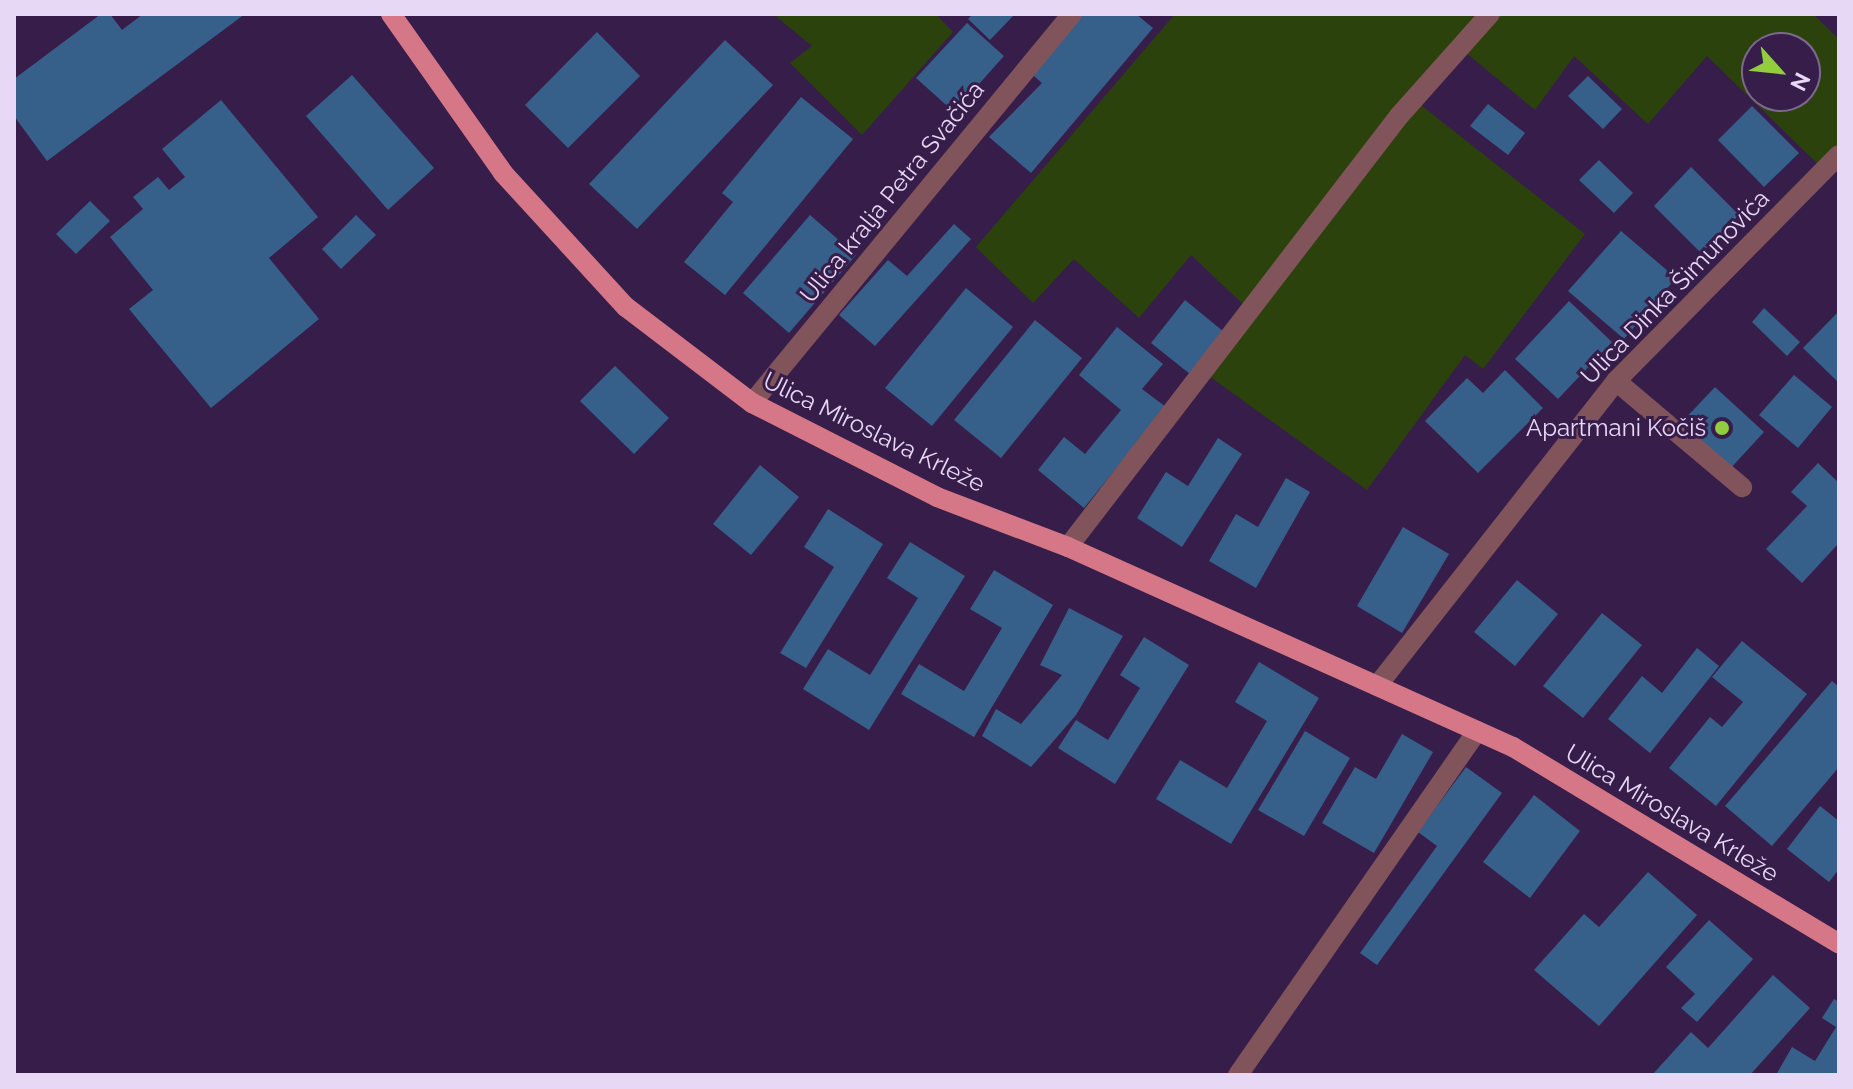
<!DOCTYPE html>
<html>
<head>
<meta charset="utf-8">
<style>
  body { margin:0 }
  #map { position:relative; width:1853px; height:1089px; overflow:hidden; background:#371d49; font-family:Raleway,sans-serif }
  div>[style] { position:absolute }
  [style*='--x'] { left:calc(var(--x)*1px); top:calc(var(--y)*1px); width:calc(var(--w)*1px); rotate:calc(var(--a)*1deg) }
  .green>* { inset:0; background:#2c420c }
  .building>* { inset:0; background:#366089 }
  .minor>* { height:20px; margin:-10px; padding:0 10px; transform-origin:10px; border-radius:10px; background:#81535a }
  .major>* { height:20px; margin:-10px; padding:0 10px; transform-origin:10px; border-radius:10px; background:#d67788 }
  .dots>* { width:22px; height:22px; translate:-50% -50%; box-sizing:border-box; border:4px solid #371d49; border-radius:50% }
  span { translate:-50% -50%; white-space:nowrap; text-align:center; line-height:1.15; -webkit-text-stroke:6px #371d49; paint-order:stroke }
  .street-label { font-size:24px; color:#e7d8f5 }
  .poi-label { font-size:24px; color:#e7d8f5 }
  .right { translate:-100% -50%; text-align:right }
  .frame { position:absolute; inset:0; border:16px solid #e7d8f5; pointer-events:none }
  .north { position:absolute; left:1741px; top:32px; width:80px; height:80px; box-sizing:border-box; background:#371d49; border:2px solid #7d688e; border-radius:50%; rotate:117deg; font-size:22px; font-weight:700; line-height:32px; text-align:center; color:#e7d8f5 }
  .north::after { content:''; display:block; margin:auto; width:28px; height:36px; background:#92cd3e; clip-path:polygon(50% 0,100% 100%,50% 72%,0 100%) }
</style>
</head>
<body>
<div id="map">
  <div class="green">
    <i style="clip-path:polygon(773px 14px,936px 14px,953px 32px,862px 135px,790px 63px,812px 46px)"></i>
    <i style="clip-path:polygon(evenodd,1175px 14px,1813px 14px,1839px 39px,1839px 155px,1824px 170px,1707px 56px,1648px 124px,1574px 56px,1535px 110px,1459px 47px,1413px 99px,1585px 234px,1483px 369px,1465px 355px,1367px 490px,1202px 371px,1249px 310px,1191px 255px,1139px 318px,1074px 259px,1033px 303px,976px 247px,1175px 14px,1757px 48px,1805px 48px,1805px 96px,1757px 96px,1757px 48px)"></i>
  </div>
  <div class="building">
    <i style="clip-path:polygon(101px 14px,110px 14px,122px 30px,143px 14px,245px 14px,47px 161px,14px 116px,14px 79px)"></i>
    <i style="clip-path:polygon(973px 14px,1015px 14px,990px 40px,968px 19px)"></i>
    <i style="clip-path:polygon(1074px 14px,1136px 14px,1153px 28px,1031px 173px,989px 137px,1042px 83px,1027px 70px)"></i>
    <i style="clip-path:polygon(967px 23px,1004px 56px,954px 112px,916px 78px)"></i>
    <i style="clip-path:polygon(597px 32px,640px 76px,568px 148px,525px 105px)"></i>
    <i style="clip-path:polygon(725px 40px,773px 85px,637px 229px,589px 184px)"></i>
    <i style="clip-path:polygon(352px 75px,434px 168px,388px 210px,306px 116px)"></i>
    <i style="clip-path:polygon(1588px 76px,1622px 109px,1603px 129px,1568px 96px)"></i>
    <i style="clip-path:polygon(801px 97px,853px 139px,725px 295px,684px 262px,733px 202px,722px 193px)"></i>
    <i style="clip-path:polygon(221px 100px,318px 217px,269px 258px,319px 319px,211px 408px,129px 309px,153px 290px,110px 237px,143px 209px,133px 197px,158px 177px,169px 190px,185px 177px,162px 149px)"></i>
    <i style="clip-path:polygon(1488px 104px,1525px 133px,1508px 155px,1470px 126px)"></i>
    <i style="clip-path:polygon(1752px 106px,1799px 153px,1764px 187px,1718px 140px)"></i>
    <i style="clip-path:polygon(1599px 160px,1633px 193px,1614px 213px,1579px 180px)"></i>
    <i style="clip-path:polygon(1691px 167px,1739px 215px,1701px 253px,1654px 206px)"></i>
    <i style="clip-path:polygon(90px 201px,110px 221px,76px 254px,56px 234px)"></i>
    <i style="clip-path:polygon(356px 215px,376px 235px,341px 269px,322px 249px)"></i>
    <i style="clip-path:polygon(810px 215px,856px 255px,789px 333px,743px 293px)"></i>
    <i style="clip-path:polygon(954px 224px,971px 239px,875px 346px,839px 315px,888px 260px,907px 276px)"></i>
    <i style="clip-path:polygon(1621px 231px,1676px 278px,1624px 339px,1568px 291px)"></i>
    <i style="clip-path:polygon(966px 288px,1013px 327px,932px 426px,885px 388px)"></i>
    <i style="clip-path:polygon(1185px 300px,1224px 332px,1190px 374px,1151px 343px)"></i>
    <i style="clip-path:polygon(1569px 301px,1612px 342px,1558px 399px,1515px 359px)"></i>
    <i style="clip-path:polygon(1764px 308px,1800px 342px,1787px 356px,1752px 322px)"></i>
    <i style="clip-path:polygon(1839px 311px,1839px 383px,1803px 348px)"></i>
    <i style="clip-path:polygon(1035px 320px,1082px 358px,1001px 458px,954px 420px)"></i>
    <i style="clip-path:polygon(1117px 327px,1163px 364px,1142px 389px,1166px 407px,1084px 508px,1038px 470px,1064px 437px,1085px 454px,1121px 410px,1079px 375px)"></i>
    <i style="clip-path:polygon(615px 366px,669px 418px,634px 454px,580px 401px)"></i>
    <i style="clip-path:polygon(1505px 370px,1543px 408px,1478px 473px,1425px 421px,1467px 378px,1483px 393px)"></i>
    <i style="clip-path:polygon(1794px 375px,1832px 407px,1798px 448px,1759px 415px)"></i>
    <i style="clip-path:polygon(1715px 387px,1764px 432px,1729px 470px,1680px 424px)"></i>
    <i style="clip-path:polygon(1218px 438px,1242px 454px,1182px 547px,1137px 518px,1166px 472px,1188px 486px)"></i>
    <i style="clip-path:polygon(1818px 463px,1839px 483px,1839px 543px,1802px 583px,1766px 549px,1807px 506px,1791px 492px)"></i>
    <i style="clip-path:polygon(760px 465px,799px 497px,751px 555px,713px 524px)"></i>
    <i style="clip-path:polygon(1286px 478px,1310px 492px,1256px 588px,1209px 561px,1236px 514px,1258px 527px)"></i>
    <i style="clip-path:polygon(828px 509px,883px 544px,806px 668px,780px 653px,834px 567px,804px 547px)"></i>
    <i style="clip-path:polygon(1403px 527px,1449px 554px,1402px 633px,1357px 606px)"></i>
    <i style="clip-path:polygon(910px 542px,965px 576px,869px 730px,803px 689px,828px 649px,870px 675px,918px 598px,887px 578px)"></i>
    <i style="clip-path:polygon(994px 570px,1053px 605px,974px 737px,901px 694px,919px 664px,964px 691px,1002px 628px,970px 609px)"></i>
    <i style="clip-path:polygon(1517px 580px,1558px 614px,1515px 666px,1474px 632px)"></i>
    <i style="clip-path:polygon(1069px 608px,1123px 636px,1076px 715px,1031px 767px,982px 736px,996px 709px,1021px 724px,1062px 675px,1040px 665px)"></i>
    <i style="clip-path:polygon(1602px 613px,1642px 645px,1583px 718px,1543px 686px)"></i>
    <i style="clip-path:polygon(1144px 637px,1189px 665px,1115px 784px,1058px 748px,1076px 720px,1108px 740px,1140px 688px,1120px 675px)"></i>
    <i style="clip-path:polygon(1742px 641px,1807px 694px,1716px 806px,1669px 768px,1710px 717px,1722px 727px,1743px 702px,1712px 677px)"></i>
    <i style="clip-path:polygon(1697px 648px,1719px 666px,1650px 753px,1608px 719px,1642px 676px,1662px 693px)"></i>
    <i style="clip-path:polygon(1259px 662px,1319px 698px,1231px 844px,1156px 799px,1180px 760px,1227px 788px,1267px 721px,1235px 702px)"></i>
    <i style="clip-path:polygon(1832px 681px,1839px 687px,1839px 767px,1772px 846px,1725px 806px)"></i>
    <i style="clip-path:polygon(1305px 731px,1350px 758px,1304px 836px,1258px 810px)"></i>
    <i style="clip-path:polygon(1402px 734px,1433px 752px,1374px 853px,1322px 823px,1355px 767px,1376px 779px)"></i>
    <i style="clip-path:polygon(1466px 767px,1502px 793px,1377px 965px,1360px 953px,1437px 846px,1418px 832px)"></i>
    <i style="clip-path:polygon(1534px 795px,1580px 831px,1530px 898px,1483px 862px)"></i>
    <i style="clip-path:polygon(1820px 806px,1839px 821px,1839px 869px,1829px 882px,1787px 849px)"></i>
    <i style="clip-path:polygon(1648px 872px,1697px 915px,1599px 1026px,1534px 970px,1584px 914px,1599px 927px)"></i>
    <i style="clip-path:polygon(1709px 920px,1753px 959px,1697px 1022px,1681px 1008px,1695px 994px,1666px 967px)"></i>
    <i style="clip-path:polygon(1773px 975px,1810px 1008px,1750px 1075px,1652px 1075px,1691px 1032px,1708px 1048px)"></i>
    <i style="clip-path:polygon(1834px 999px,1839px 1002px,1839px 1075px,1776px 1075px,1792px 1047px,1815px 1061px,1836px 1027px,1822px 1018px)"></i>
  </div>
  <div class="minor">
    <i style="--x:1616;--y:381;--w:165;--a:40.1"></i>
    <i style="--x:752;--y:403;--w:504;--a:-50.56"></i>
    <i style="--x:1068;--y:547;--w:543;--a:-52.48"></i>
    <i style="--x:1399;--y:116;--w:137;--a:-48.3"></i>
    <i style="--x:1377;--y:686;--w:387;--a:-51.9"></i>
    <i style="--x:1616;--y:381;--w:317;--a:-45.4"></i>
    <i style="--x:1238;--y:1075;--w:419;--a:-55.2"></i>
  </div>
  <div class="major">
    <i style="--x:391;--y:14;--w:194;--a:54.8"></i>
    <i style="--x:503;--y:173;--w:182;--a:47.5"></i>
    <i style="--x:626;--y:307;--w:158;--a:37.3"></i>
    <i style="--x:752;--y:403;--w:208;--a:26.9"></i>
    <i style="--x:937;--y:497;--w:140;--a:20.9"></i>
    <i style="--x:1068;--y:547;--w:488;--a:24.2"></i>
    <i style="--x:1513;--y:747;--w:381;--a:31.1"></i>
  </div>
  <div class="dots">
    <i style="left:1722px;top:428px;background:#92cd3e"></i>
  </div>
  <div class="street-label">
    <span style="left:892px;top:192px;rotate:-51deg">Ulica kralja Petra Svačića</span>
    <span style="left:1675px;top:287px;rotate:-46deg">Ulica Dinka Šimunovića</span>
    <span style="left:874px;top:432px;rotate:26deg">Ulica Miroslava Krleže</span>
    <span style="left:1672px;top:813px;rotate:31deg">Ulica Miroslava Krleže</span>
  </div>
  <div class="poi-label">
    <span class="right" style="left:1706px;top:428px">Apartmani Kočiš</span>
  </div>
  <div class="frame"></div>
  <div class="north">N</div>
</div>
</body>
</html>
